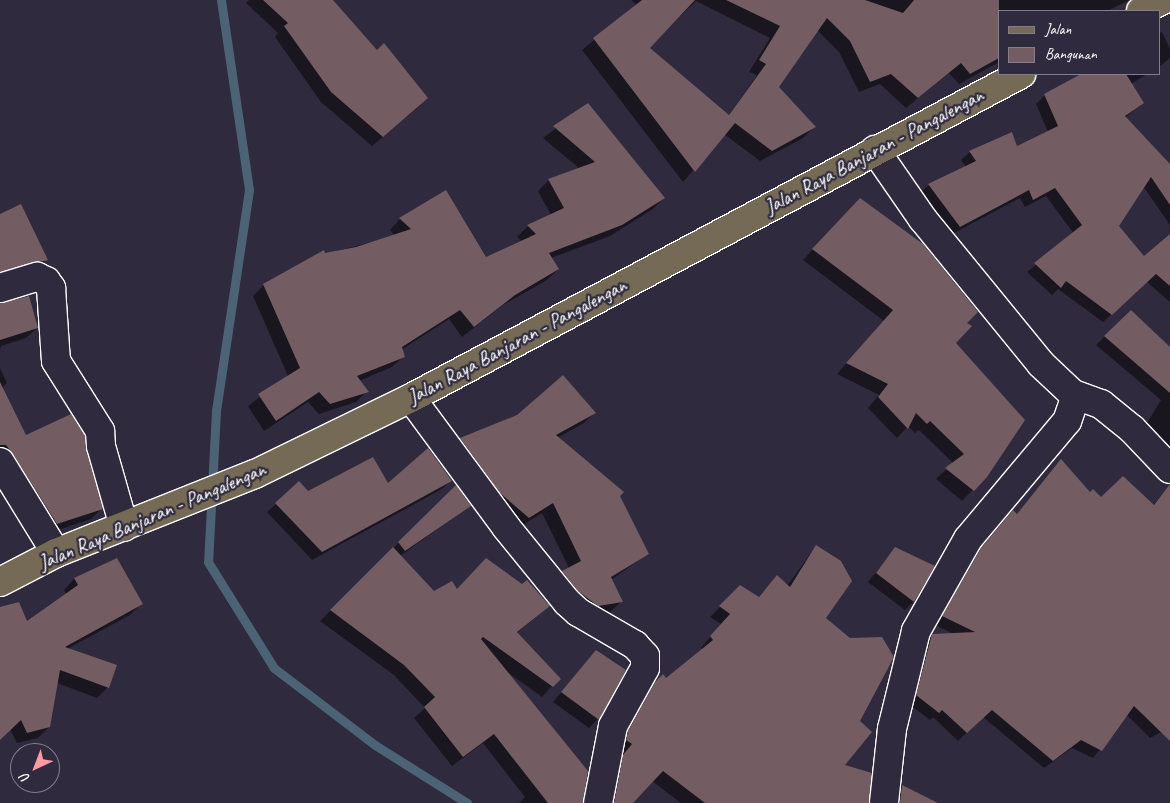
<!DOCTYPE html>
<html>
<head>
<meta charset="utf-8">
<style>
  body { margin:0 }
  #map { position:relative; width:1170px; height:803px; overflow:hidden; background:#2f2a3d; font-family:Caveat,sans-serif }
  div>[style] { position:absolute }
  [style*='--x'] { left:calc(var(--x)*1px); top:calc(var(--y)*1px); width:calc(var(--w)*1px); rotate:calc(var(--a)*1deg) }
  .shadow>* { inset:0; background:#0007 }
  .stream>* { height:9px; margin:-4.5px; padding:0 4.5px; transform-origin:4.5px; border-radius:4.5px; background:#4b6375 }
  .building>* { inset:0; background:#735c62 }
  .roads { filter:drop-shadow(1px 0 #fff) drop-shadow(-1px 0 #fff) drop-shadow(0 1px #fff) drop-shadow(0 -1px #fff) }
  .minor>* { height:28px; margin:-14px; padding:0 14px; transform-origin:14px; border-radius:14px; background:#2f2a3d }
  .major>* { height:28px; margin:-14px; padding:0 14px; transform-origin:14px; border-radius:14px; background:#756a55 }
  span { translate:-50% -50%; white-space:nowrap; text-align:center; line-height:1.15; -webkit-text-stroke:4.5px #2f2a3d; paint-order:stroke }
  .street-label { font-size:20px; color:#fff }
  .legend { position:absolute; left:998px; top:10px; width:162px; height:65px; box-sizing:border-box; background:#2f2a3d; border:1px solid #827f8b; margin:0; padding:6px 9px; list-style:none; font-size:15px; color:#fff }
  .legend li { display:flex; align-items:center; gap:10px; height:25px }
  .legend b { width:25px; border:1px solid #827f8b }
  .north { position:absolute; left:10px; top:743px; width:50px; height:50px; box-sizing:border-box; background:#2f2a3d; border:1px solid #827f8b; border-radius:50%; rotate:223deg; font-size:14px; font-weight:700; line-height:20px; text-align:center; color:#fff }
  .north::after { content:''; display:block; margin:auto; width:18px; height:22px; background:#ff9aa2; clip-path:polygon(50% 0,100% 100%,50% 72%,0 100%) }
</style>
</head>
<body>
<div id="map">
  <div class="shadow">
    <i style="clip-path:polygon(249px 0,333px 0,417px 108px,372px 146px,321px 102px,275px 37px,278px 33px,246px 3px)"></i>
    <i style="clip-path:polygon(evenodd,631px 0,1130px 0,1107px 11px,999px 11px,999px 62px,959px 84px,949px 73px,906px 108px,880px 84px,859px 92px,839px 52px,817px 30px,777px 87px,814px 127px,803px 138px,760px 161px,724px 134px,683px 182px,582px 50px,637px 5px,631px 0,696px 1px,770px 38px,749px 72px,757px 75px,728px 116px,648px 48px,696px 1px)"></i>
    <i style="clip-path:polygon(1162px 32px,1170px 49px,1170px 58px,1159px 67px,1159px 33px)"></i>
    <i style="clip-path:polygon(1089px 74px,1147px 74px,1131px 84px,1142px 103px,1125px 118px,1170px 166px,1170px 225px,1143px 186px,1117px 226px,1144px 257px,1170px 235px,1170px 302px,1147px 282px,1103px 322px,1058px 289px,1052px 295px,1027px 272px,1074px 234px,1046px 196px,1025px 207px,1020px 198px,952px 234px,920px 193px,929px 185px,966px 167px,961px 160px,970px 152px,1011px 134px,1017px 148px,1048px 132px,1036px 104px,1045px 95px)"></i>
    <i style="clip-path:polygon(588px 104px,664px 198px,653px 209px,610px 236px,551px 258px,558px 269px,547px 280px,503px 305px,462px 337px,449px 319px,401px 350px,403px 357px,392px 367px,359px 381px,367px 391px,356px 402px,319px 414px,308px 402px,264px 431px,248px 406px,288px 376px,253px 296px,264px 285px,325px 254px,395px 236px,390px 230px,400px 219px,446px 192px,485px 259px,523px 242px,517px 237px,528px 226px,551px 215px,538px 191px,548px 181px,580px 169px,543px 138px)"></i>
    <i style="clip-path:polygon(850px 210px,966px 323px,955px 343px,986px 476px,962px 501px,936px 479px,953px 463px,919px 430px,915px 433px,908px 426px,897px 438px,868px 408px,879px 395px,837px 374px,884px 321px,803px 260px)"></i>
    <i style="clip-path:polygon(0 216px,47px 259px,38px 268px,0 277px)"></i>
    <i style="clip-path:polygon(0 307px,37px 328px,26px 338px,1px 346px,0 350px)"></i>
    <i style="clip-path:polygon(1131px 311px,1170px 348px,1170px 453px,1141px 433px,1161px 400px,1096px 345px)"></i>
    <i style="clip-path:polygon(0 368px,7px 383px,2px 388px,26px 437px,101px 509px,91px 519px,46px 534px,0 457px)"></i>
    <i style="clip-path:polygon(594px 413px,584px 423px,557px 438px,619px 496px,647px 554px,611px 580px,621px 602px,610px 612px,587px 616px,552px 582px,569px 568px,542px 513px,518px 528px,450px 450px,461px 439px,518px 416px)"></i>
    <i style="clip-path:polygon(1061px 461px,1090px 494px,1101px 499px,1153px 505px,1170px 485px,1170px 727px,1150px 738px,1127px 715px,1093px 758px,1072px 748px,1044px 768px,983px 717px,958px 741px,933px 717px,930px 720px,909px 704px,923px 647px,931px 638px,956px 635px,935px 625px,973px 558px,1013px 512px,1016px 515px)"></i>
    <i style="clip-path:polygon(451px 481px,442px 489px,312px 560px,267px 512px,276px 504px,308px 492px)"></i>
    <i style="clip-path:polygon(455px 487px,470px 506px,400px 556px,433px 593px,457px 591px,549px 606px,516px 634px,552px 686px,542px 697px,506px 671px,583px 803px,519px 803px,525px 797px,483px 743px,452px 766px,414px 718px,425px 708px,394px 675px,320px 621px)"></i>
    <i style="clip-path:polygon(816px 546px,824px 619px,858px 722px,843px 766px,869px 803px,681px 803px,652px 781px,632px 803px,606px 803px,613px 767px,623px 755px,617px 750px,618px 743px,645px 693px,663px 676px,666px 680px,703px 650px,701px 648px,721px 624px,710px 617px,741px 586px,758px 598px,777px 576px,787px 586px)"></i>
    <i style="clip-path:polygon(896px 548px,933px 566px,913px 602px,905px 610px,868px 582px)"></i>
    <i style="clip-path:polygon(116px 560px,141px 604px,130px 615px,67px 649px,108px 687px,97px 698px,57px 683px,49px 727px,38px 738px,17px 743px,10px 729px,0 739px,0 609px,26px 623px,67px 595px,64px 590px,74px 579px)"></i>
    <i style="clip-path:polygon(596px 651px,625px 670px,598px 719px,589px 728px,553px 702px)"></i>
    <i style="clip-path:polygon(902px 786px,922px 803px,892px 803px,893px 795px)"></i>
  </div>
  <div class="stream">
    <i style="--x:221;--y:0;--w:192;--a:81.6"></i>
    <i style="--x:249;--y:190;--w:223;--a:98.5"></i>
    <i style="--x:216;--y:411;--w:151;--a:93"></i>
    <i style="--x:208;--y:562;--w:125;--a:58.1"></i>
    <i style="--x:274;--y:668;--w:127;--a:37.3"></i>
    <i style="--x:375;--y:745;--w:109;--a:32.2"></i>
  </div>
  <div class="building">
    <i style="clip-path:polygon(263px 0,333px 0,377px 50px,384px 43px,428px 98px,383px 137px,331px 92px,284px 26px,288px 23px)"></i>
    <i style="clip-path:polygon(642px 0,695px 0,650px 48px,729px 115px,766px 64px,759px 60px,780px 26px,726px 0,865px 0,903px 13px,914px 0,999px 0,999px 58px,970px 74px,961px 63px,918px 98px,891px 74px,870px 82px,850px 41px,827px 18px,779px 87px,816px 127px,772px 151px,735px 123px,695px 172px,593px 38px)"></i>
    <i style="clip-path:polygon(1081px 74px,1126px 74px,1144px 103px,1125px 116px,1170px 164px,1170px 205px,1151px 177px,1119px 226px,1144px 256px,1170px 234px,1170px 286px,1156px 274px,1112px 315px,1066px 281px,1061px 288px,1034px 263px,1082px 225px,1055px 188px,1033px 200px,1029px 190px,960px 227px,928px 184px,976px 161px,969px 151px,1012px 132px,1017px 146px,1058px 126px,1044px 94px)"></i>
    <i style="clip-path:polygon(588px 103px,665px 198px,622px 225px,549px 253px,559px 269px,515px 295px,474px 327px,460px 310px,402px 347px,405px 357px,357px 376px,369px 392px,330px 404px,319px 392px,276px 421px,258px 394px,300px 368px,263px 284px,324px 250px,325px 253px,356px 247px,411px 229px,399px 218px,446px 190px,486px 257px,536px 234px,527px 225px,564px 208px,548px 179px,595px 162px,553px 126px)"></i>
    <i style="clip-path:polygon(860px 198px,923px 244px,978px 312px,967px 323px,972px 326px,956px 343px,1025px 420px,987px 477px,974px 491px,945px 468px,964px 454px,930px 421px,927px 424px,916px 413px,908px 429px,878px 397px,888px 384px,846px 363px,893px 310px,812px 249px)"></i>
    <i style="clip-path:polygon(21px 204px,48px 260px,0 272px,0 214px)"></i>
    <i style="clip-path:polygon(29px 296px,38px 328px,0 340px,0 303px)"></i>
    <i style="clip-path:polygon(1131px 310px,1170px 347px,1170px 393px,1104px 336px)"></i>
    <i style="clip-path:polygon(563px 375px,596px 413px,556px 435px,624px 492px,620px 496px,649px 554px,611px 577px,623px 602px,598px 606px,578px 591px,562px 571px,581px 561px,553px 503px,529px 518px,500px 493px,460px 438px,517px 415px)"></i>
    <i style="clip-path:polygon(0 382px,26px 435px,71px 414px,85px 436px,103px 509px,57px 524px,13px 454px,6px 445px,0 445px)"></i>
    <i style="clip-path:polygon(428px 448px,452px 481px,322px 552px,275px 503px,299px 481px,308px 491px,373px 457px,388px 483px)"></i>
    <i style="clip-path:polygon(1061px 459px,1090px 492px,1093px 489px,1101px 497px,1123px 476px,1154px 505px,1170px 484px,1170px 741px,1134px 706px,1102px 751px,1081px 740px,1053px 761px,992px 710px,967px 733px,942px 710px,939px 713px,916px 695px,932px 634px,975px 632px,942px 616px,981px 548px,1013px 510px,1017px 514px)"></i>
    <i style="clip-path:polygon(456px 485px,471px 506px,405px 551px,398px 542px)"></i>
    <i style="clip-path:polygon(816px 545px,841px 561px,852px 581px,826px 618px,850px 638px,882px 637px,894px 657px,860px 721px,872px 732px,845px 765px,872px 773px,869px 803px,705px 803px,663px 771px,633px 803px,614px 803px,623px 755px,632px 744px,626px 740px,628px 731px,655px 682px,663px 674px,666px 678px,713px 640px,710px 636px,730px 614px,719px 606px,740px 585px,759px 597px,777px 575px,790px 587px)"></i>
    <i style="clip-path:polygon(393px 547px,434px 591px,452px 581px,457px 589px,486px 558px,522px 584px,527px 580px,550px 606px,517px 632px,561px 679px,553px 687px,483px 637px,481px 639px,588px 771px,583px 803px,548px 803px,494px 734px,463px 757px,424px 707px,435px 697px,404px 665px,330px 610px)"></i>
    <i style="clip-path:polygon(895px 547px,935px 566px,914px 602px,876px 573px)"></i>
    <i style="clip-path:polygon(117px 558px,143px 604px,65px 647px,117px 665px,109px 688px,60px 670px,50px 727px,27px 733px,21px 720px,0 740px,0 607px,19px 602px,27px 621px,78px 585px,74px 578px)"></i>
    <i style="clip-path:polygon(596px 650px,626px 670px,599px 720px,561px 692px)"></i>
    <i style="clip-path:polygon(902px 785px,938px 803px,900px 803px)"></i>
  </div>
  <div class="roads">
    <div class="minor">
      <i style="--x:875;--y:150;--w:83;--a:55.3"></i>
      <i style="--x:922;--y:218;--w:188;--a:50.8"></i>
      <i style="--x:1041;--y:364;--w:44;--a:43.2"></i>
      <i style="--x:1073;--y:394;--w:7;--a:82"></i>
      <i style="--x:1074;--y:401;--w:21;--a:109"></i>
      <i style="--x:1067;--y:421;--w:154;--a:130"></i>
      <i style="--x:968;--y:539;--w:106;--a:119.5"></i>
      <i style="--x:916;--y:631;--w:101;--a:103.8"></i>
      <i style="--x:892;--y:729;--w:74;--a:96.2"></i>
      <i style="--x:0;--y:288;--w:39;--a:-17"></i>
      <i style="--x:37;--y:277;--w:10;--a:24"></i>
      <i style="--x:46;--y:281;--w:9;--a:54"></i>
      <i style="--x:51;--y:288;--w:73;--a:86.1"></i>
      <i style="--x:56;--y:361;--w:83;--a:57.8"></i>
      <i style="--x:100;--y:431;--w:15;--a:86"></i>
      <i style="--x:101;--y:446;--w:84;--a:74.1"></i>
      <i style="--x:1073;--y:394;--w:30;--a:20"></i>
      <i style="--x:1101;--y:404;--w:40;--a:39"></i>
      <i style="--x:1132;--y:429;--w:55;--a:46.5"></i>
      <i style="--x:411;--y:398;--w:160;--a:53.6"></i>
      <i style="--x:506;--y:527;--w:97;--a:50.9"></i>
      <i style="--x:567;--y:602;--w:15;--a:42"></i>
      <i style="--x:578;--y:612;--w:66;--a:30.1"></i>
      <i style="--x:635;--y:645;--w:15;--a:48"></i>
      <i style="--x:645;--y:656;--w:12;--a:90"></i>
      <i style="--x:645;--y:668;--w:66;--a:118.9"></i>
      <i style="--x:613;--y:726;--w:78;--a:101"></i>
      <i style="--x:0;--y:462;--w:107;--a:58.4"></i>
    </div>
    <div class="major">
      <i style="--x:1141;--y:11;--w:25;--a:-27"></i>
      <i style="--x:0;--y:582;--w:63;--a:-27.4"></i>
      <i style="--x:56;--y:553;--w:214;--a:-21.7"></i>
      <i style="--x:255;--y:474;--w:174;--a:-26"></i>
      <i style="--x:411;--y:398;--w:691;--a:-27.97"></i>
    </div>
  </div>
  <div class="street-label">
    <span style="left:874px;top:151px;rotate:-28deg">Jalan Raya Banjaran - Pangalengan</span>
    <span style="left:517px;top:341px;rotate:-28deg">Jalan Raya Banjaran - Pangalengan</span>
    <span style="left:152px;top:516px;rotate:-23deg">Jalan Raya Banjaran - Pangalengan</span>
  </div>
  <ul class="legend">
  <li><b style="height:6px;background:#756a55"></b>Jalan</li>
  <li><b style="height:14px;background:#735c62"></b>Bangunan</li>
  </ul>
  <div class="north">U</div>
</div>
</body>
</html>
